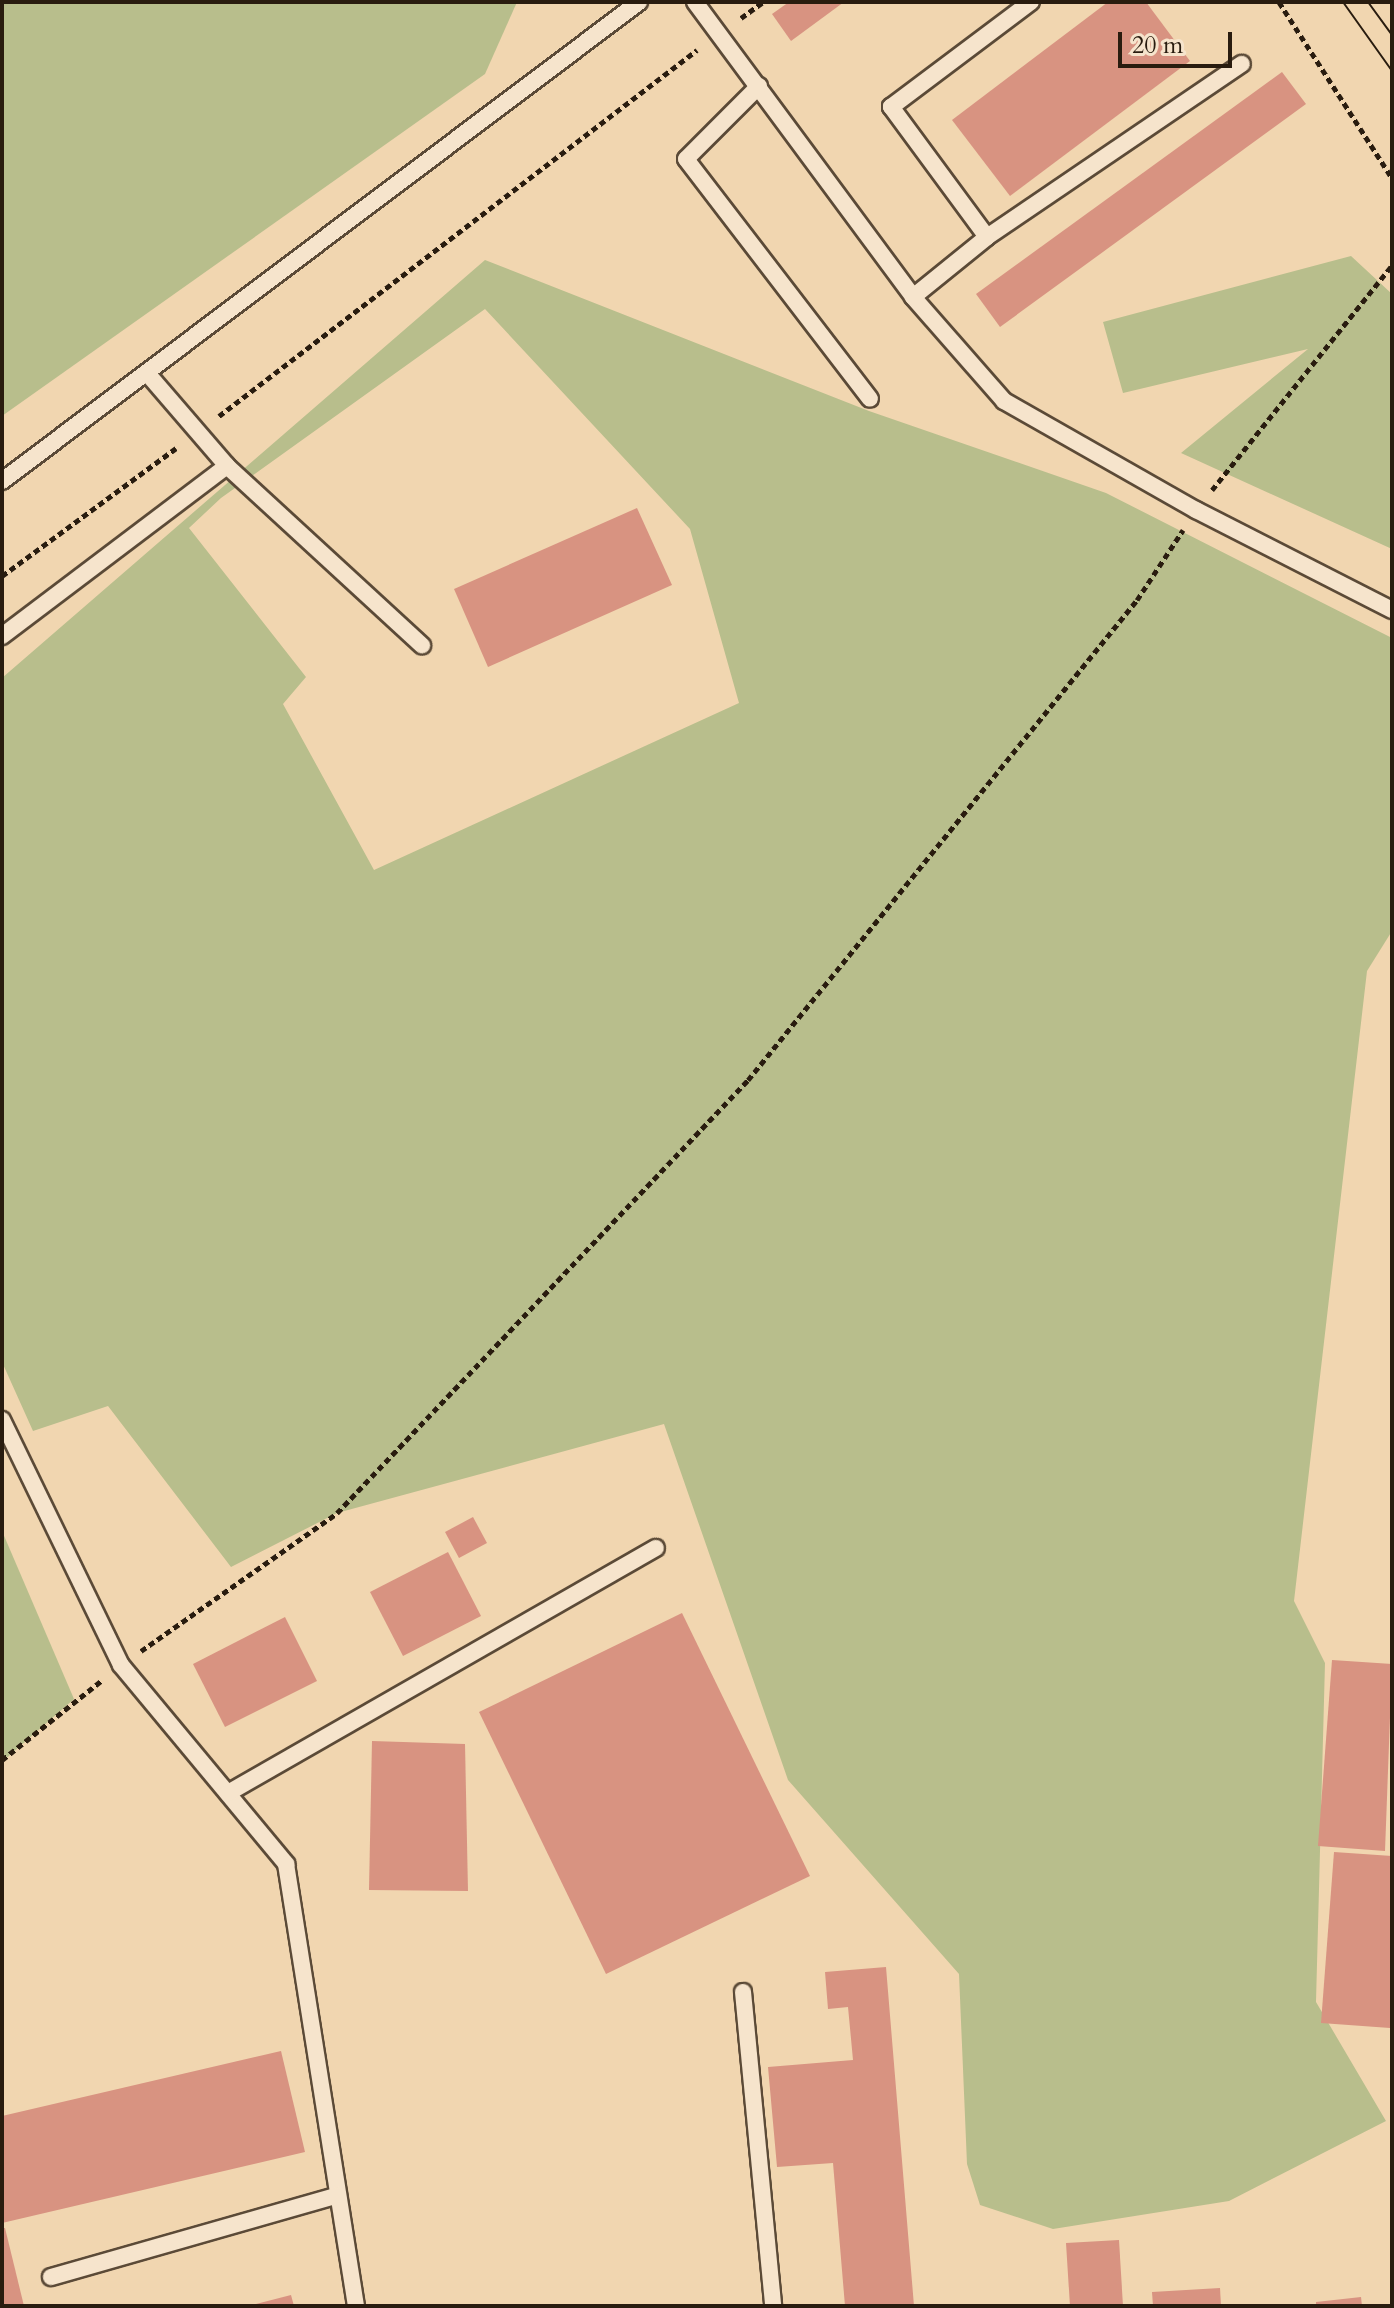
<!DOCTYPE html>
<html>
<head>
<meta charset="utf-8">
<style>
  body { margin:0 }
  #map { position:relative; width:1394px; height:2308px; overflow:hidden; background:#f1d6b0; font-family:Cardo,serif }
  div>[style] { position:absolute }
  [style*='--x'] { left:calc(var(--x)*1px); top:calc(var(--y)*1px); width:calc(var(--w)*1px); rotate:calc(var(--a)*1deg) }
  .green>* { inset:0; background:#b8be8c }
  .building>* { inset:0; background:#d89381 }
  .path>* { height:5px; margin-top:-2.5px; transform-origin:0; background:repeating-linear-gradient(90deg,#291c0f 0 6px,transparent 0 10px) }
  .roads { filter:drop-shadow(2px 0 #5b4a37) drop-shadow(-2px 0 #5b4a37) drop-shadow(0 2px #5b4a37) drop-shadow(0 -2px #5b4a37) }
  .service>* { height:16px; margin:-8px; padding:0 8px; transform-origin:8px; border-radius:8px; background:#f6e4cc }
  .tram>* { height:2px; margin:-1px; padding:0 1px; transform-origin:1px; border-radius:1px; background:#291c0f }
  span { translate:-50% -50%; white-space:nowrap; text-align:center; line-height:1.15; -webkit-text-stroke:6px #f6e4cc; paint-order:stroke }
  .frame { position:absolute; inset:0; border:4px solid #291c0f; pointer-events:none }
  .scale { position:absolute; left:1118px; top:32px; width:114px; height:36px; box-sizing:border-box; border:4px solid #291c0f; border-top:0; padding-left:10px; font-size:24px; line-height:28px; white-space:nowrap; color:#291c0f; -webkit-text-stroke:6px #f6e4cc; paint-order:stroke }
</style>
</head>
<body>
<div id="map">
  <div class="green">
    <i style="clip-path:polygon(2px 2px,517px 2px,485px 74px,2px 416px)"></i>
    <i style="clip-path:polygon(1351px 256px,1392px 294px,1392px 549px,1181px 453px,1308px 349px,1123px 393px,1103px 322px)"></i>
    <i style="clip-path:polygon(evenodd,485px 260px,869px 411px,1106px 493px,1392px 638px,1392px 931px,1367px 971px,1294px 1601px,1325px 1663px,1316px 2002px,1386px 2121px,1229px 2201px,1053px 2229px,980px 2205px,967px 2164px,959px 1974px,788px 1780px,664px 1424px,337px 1513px,231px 1567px,108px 1406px,33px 1431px,2px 1362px,2px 678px,485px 260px,485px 309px,690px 529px,739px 703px,374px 870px,283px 704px,306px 677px,189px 528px,221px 498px,485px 309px)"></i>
    <i style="clip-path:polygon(2px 1531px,74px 1699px,2px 1762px)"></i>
  </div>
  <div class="building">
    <i style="clip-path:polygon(789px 2px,844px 2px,791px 41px,772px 14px)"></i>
    <i style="clip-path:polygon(1108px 2px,1146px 2px,1190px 61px,1010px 196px,952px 120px)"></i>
    <i style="clip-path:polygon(1282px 72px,1306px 104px,1000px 327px,976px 294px)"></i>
    <i style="clip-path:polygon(637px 508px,672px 585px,488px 667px,454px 589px)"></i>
    <i style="clip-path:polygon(473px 1517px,487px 1543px,459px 1558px,445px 1532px)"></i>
    <i style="clip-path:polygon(448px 1552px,481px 1616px,403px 1656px,370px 1592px)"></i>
    <i style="clip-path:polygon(682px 1613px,810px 1876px,606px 1974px,479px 1712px)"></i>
    <i style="clip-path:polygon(285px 1617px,317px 1681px,225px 1727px,193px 1664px)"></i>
    <i style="clip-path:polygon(1332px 1660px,1392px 1664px,1385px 1851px,1318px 1846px)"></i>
    <i style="clip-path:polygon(372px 1741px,465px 1744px,468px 1891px,369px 1890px)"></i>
    <i style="clip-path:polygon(1334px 1852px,1392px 1856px,1390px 2028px,1321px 2023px)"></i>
    <i style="clip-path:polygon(886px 1967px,914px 2306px,845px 2306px,833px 2163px,777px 2167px,768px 2067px,853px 2060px,848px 2007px,828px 2009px,825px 1972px)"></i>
    <i style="clip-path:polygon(281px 2051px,305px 2152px,2px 2223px,2px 2116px)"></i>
    <i style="clip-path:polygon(2px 2228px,5px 2228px,24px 2306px,2px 2306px)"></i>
    <i style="clip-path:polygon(1119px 2240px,1123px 2306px,1070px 2306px,1066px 2243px)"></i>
    <i style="clip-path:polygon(1220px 2288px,1221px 2306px,1153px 2306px,1152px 2292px)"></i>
    <i style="clip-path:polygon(291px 2295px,294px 2306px,252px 2306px,252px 2305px)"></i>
    <i style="clip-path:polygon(1361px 2297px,1362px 2306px,1316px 2306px,1316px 2302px)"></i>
  </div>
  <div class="path">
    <i style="--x:1279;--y:2;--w:209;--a:57.3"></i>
    <i style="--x:741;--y:18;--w:27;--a:-36"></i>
    <i style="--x:219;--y:416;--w:602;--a:-37.44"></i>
    <i style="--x:1212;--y:490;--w:288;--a:-51.3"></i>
    <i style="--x:2;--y:576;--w:216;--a:-36.3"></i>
    <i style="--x:141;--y:1651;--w:240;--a:-35.1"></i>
    <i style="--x:337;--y:1513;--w:597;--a:-46.49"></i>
    <i style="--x:748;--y:1080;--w:618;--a:-50.98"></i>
    <i style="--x:1137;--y:600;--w:84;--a:-56.7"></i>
    <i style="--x:2;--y:1760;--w:127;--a:-38.6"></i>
  </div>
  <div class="roads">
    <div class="service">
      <i style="--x:695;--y:2;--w:367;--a:53.5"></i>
      <i style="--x:913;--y:297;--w:138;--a:48.8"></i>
      <i style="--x:1004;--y:401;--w:221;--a:29.6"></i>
      <i style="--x:1196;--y:510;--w:220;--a:27"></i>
      <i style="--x:759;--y:86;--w:103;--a:135"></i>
      <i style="--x:686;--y:159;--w:302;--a:52.5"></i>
      <i style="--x:987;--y:237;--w:308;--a:-34.2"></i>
      <i style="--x:913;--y:297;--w:95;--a:-39"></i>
      <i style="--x:987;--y:237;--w:162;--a:-126.4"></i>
      <i style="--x:891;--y:107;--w:175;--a:-36.9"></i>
      <i style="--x:227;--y:466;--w:265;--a:42.6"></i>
      <i style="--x:2;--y:481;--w:797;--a:-36.94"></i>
      <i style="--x:2;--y:636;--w:282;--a:-37.1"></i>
      <i style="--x:227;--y:466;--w:123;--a:-130.7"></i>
      <i style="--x:2;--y:1420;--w:272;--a:64.1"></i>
      <i style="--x:121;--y:1665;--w:259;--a:50.3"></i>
      <i style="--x:286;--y:1864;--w:448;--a:81"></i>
      <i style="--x:228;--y:1793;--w:493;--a:-29.8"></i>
      <i style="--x:743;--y:1992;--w:315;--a:84.5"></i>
      <i style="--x:51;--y:2277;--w:298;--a:-15.9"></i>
    </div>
  </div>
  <div class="tram">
    <i style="--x:1343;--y:2;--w:85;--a:54.6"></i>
    <i style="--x:1368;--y:2;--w:41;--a:54"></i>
  </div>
  <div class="frame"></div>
  <div class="scale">20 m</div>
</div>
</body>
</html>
